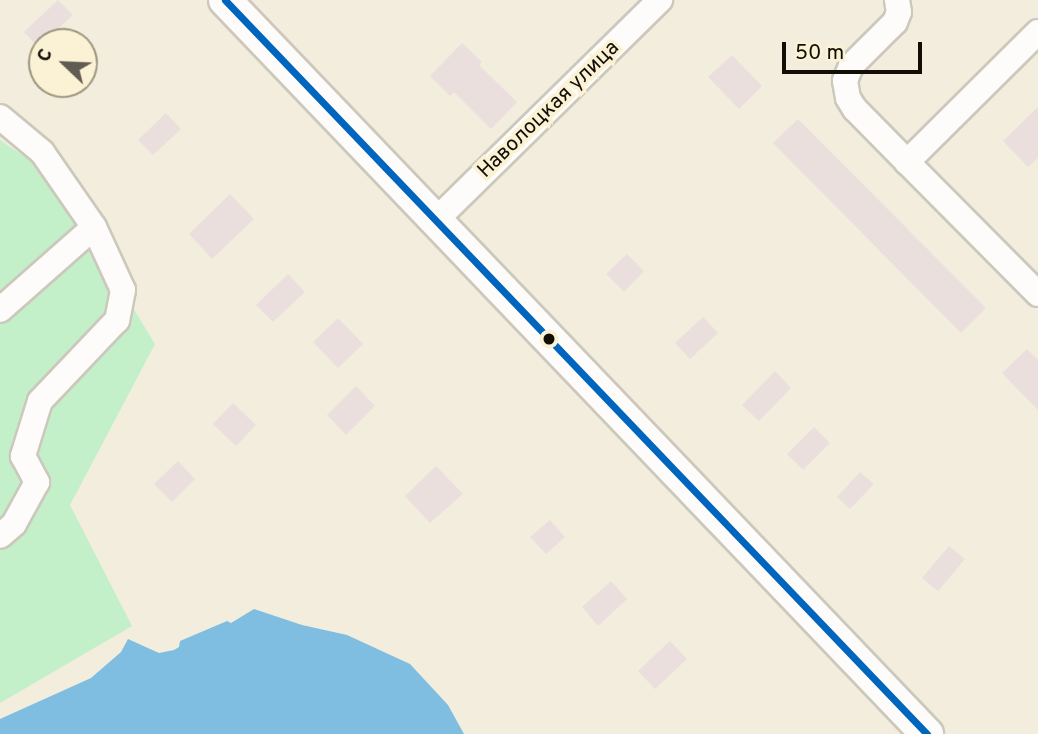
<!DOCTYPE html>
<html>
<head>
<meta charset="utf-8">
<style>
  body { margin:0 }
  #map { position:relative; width:1038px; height:734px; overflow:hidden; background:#f2eddd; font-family:Overpass,sans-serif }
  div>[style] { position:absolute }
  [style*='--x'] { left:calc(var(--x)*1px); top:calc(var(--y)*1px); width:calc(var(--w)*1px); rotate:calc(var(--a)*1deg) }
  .green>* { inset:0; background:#c3efc9 }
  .water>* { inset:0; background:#7fbee0 }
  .building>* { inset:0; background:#ebdfde }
  .roads { filter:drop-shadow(2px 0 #ccc8bc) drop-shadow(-2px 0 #ccc8bc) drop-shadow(0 2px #ccc8bc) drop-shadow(0 -2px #ccc8bc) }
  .minor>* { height:24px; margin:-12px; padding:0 12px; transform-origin:12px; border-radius:12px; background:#fdfcfa }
  .major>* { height:32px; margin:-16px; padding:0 16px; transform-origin:16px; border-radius:16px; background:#fdfcfa }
  .bus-1>* { height:7px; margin:-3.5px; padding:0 3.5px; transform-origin:3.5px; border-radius:3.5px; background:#0065bd }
  .dots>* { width:19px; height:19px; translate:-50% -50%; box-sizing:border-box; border:4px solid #fbf1d4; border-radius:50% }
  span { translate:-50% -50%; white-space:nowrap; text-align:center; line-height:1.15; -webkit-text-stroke:7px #fbf1d4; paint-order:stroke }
  .street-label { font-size:21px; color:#120e05 }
  .north { position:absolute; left:28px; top:28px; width:70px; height:70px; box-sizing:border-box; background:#fbf1d4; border:2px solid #9e9681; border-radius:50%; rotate:293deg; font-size:19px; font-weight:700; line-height:28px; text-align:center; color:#120e05 }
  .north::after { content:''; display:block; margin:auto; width:24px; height:32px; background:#605c51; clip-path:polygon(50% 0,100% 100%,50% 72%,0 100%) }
  .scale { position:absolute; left:782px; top:42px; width:140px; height:32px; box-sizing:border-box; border:4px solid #120e05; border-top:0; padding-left:9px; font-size:21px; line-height:24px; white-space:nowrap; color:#120e05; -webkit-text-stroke:5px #fbf1d4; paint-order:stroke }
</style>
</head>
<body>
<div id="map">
  <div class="green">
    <i style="clip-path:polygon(0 140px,52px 175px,155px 344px,70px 505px,132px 626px,0 703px)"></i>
  </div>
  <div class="water">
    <i style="clip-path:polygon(254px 609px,302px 625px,347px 635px,410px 664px,448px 705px,464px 734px,0 734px,0 719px,91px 678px,121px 652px,128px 639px,159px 653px,174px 650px,179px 647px,180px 641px,227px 621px,231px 623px)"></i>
  </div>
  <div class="building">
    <i style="clip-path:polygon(58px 0,73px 15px,38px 47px,24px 32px)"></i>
    <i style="clip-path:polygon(462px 43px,482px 62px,479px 65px,517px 102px,491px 129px,454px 92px,450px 96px,430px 76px)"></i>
    <i style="clip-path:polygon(732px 55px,762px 86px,739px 109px,708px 77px)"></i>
    <i style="clip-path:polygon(1038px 107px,1038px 158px,1028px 167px,1003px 141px)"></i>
    <i style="clip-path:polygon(166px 113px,181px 129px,153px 155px,138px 140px)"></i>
    <i style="clip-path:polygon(798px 119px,986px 308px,961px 333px,773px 143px)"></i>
    <i style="clip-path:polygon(230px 194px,254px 219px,212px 259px,189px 234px)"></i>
    <i style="clip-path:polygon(627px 254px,644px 271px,624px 292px,606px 274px)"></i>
    <i style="clip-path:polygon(288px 274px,305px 292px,273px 322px,256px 305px)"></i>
    <i style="clip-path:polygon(703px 317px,718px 333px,690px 359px,675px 343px)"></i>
    <i style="clip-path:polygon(338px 318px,363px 344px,338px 368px,313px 342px)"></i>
    <i style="clip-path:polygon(1027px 349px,1038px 360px,1038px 410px,1002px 373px)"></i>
    <i style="clip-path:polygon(775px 371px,791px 388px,759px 421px,742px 405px)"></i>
    <i style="clip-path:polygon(356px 386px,375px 406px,346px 435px,327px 415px)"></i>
    <i style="clip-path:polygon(233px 403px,256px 425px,236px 446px,213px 424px)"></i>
    <i style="clip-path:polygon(814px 427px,830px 443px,803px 470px,787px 454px)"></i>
    <i style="clip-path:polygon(178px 461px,195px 479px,172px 502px,154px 484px)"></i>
    <i style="clip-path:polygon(436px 466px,463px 494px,430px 523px,405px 496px)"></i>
    <i style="clip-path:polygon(860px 472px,874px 484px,850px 509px,837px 497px)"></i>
    <i style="clip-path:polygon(550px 520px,565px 537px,546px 554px,530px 537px)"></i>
    <i style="clip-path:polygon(949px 546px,965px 559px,938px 591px,922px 578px)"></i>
    <i style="clip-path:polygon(611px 581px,627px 599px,598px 626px,582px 607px)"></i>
    <i style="clip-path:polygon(670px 641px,687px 659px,655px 689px,638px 671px)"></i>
  </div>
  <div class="roads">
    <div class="minor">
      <i style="--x:897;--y:0;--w:12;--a:81"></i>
      <i style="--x:899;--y:12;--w:11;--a:112"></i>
      <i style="--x:895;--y:22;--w:62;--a:135"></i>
      <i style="--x:851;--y:66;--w:16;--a:112"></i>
      <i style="--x:845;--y:81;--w:17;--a:80"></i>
      <i style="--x:848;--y:98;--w:13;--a:58"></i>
      <i style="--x:855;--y:109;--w:74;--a:45.5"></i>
      <i style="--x:1038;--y:32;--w:185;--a:135.2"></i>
      <i style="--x:907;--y:162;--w:186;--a:45.2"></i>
      <i style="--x:0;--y:117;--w:55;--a:39.8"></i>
      <i style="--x:42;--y:152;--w:91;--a:55.3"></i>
      <i style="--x:94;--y:227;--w:69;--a:65.3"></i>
      <i style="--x:123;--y:290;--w:31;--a:101"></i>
      <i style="--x:117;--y:320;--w:112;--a:133.5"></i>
      <i style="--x:40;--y:401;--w:58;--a:107.2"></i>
      <i style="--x:23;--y:456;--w:30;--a:62"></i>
      <i style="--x:37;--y:482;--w:48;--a:118.7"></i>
      <i style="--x:14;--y:524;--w:18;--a:139"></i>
      <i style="--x:437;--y:219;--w:313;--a:-44.5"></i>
      <i style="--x:0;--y:310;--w:125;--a:-41.4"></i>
    </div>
    <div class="major">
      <i style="--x:225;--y:0;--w:1016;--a:46.28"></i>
    </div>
  </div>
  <div class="bus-1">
    <i style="--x:225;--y:0;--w:1016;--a:46.28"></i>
  </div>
  <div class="dots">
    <i style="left:549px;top:339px;background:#120e05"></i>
  </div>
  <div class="street-label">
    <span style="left:549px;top:110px;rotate:-44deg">Наволоцкая улица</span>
  </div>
  <div class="north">С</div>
  <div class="scale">50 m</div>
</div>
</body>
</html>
